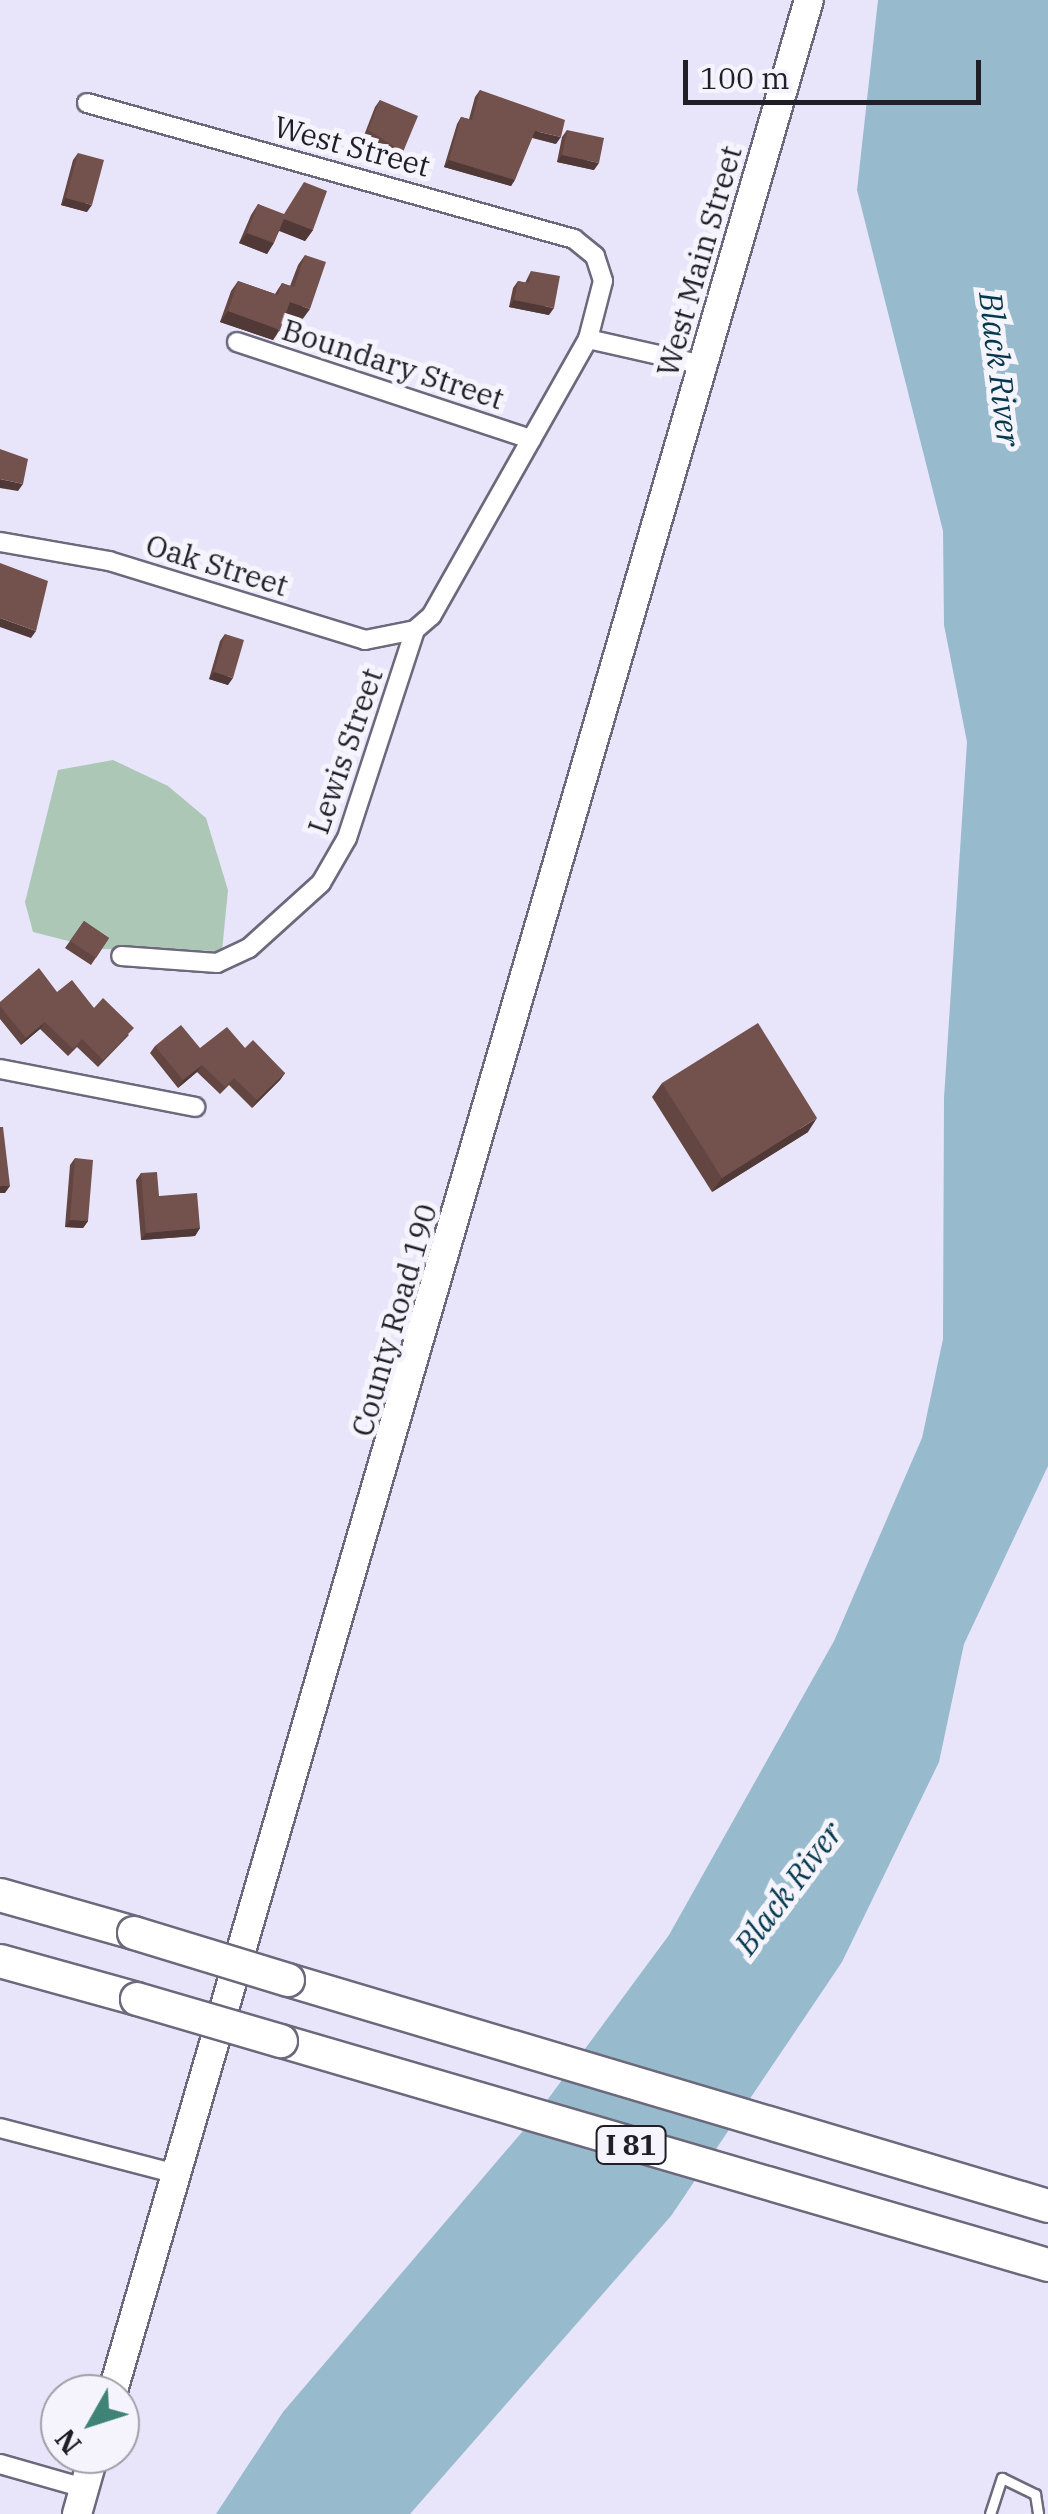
<!DOCTYPE html>
<html>
<head>
<meta charset="utf-8">
<style>
  body { margin:0 }
  #map { position:relative; width:1048px; height:2514px; overflow:hidden; background:#e8e5fa; font-family:"IBM Plex Serif",serif }
  div>[style] { position:absolute }
  [style*='--x'] { left:calc(var(--x)*1px); top:calc(var(--y)*1px); width:calc(var(--w)*1px); rotate:calc(var(--a)*1deg) }
  .green>* { inset:0; background:#acc7b6 }
  .water>* { inset:0; background:#97bbcd }
  .roads { filter:drop-shadow(2px 0 #6b697b) drop-shadow(-2px 0 #6b697b) drop-shadow(0 2px #6b697b) drop-shadow(0 -2px #6b697b) }
  .lane>* { height:9px; margin:-4.5px; padding:0 4.5px; transform-origin:4.5px; border-radius:4.5px; background:#fff }
  .street>* { height:18px; margin:-9px; padding:0 9px; transform-origin:9px; border-radius:9px; background:#fff }
  .primary>* { height:28px; margin:-14px; padding:0 14px; transform-origin:14px; border-radius:14px; background:#fff }
  .highway>* { height:32px; margin:-16px; padding:0 16px; transform-origin:16px; border-radius:16px; background:#fff }
  .bridges { filter:drop-shadow(2px 0 #6b697b) drop-shadow(-2px 0 #6b697b) drop-shadow(0 2px #6b697b) drop-shadow(0 -2px #6b697b) }
  .highway-bridge>* { height:32px; margin:-16px; padding:0 16px; transform-origin:16px; border-radius:16px; background:#fff }
  .wall>* { inset:0; background:#634642 }
  .shaded-wall>* { inset:0; background:#503936 }
  .building>* { inset:0; background:#73514d }
  span { translate:-50% -50%; white-space:nowrap; text-align:center; line-height:1.15; -webkit-text-stroke:10px #f5f4fd; paint-order:stroke }
  .shield-label span { padding:2px 8px; background:#f5f4fd; border:2px solid; border-radius:8px; -webkit-text-stroke-width:0 }
  .shield-label { font-size:28px; color:#201f27; font-weight:700 }
  .street-label { font-size:30px; color:#201f27 }
  .water-label { font-size:32px; color:#04384c; font-style:italic }
  .north { position:absolute; left:40px; top:2374px; width:100px; height:100px; box-sizing:border-box; background:#f5f4fd; border:2px solid #a09fa7; border-radius:50%; rotate:231deg; font-size:28px; font-weight:700; line-height:40px; text-align:center; color:#201f27 }
  .north::after { content:''; display:block; margin:auto; width:35px; height:45px; background:#3f8377; clip-path:polygon(50% 0,100% 100%,50% 72%,0 100%) }
  .scale { position:absolute; left:683px; top:60px; width:298px; height:45px; box-sizing:border-box; border:5px solid #201f27; border-top:0; padding-left:12px; font-size:30px; line-height:35px; white-space:nowrap; color:#201f27; -webkit-text-stroke:8px #f5f4fd; paint-order:stroke }
</style>
</head>
<body>
<div id="map">
  <div class="green">
    <i style="clip-path:polygon(113px 760px,168px 786px,206px 818px,228px 890px,222px 951px,100px 949px,33px 932px,25px 902px,58px 770px)"></i>
  </div>
  <div class="water">
    <i style="clip-path:polygon(878px 0,1048px 0,1048px 1466px,964px 1644px,939px 1762px,842px 1962px,671px 2216px,410px 2514px,216px 2514px,283px 2412px,534px 2118px,669px 1935px,834px 1641px,922px 1438px,943px 1339px,944px 1098px,967px 742px,944px 625px,943px 531px,857px 190px)"></i>
  </div>
  <div class="roads">
    <div class="lane">
      <i style="--x:990;--y:2514;--w:38;--a:-72"></i>
      <i style="--x:1002;--y:2478;--w:37;--a:26"></i>
      <i style="--x:1035;--y:2494;--w:20;--a:81"></i>
    </div>
    <div class="street">
      <i style="--x:87;--y:103;--w:506;--a:15.6"></i>
      <i style="--x:574;--y:239;--w:27;--a:39"></i>
      <i style="--x:595;--y:256;--w:26;--a:72"></i>
      <i style="--x:603;--y:281;--w:60;--a:104.5"></i>
      <i style="--x:588;--y:339;--w:318;--a:119.5"></i>
      <i style="--x:431;--y:616;--w:21;--a:139"></i>
      <i style="--x:415;--y:630;--w:219;--a:108.1"></i>
      <i style="--x:347;--y:838;--w:52;--a:120"></i>
      <i style="--x:321;--y:883;--w:97;--a:137.9"></i>
      <i style="--x:249;--y:948;--w:35;--a:155"></i>
      <i style="--x:217;--y:963;--w:96;--a:-175.8"></i>
      <i style="--x:588;--y:339;--w:118;--a:12.7"></i>
      <i style="--x:237;--y:342;--w:310;--a:18.3"></i>
      <i style="--x:0;--y:542;--w:111;--a:9.9"></i>
      <i style="--x:109;--y:561;--w:268;--a:17.1"></i>
      <i style="--x:365;--y:640;--w:51;--a:-11.3"></i>
      <i style="--x:0;--y:1069;--w:199;--a:11"></i>
      <i style="--x:0;--y:2128;--w:183;--a:14.6"></i>
      <i style="--x:0;--y:2464;--w:87;--a:15.9"></i>
    </div>
    <div class="primary">
      <i style="--x:112;--y:2394;--w:2493;--a:-73.77"></i>
      <i style="--x:77;--y:2514;--w:62;--a:-74.2"></i>
    </div>
    <div class="highway">
      <i style="--x:0;--y:1895;--w:139;--a:15.8"></i>
      <i style="--x:0;--y:1961;--w:142;--a:15.5"></i>
      <i style="--x:288;--y:1980;--w:793;--a:16.56"></i>
      <i style="--x:281;--y:2041;--w:799;--a:16.28"></i>
    </div>
  </div>
  <div class="bridges">
    <div class="highway-bridge">
      <i style="--x:134;--y:1933;--w:161;--a:17"></i>
      <i style="--x:137;--y:1999;--w:150;--a:16.3"></i>
    </div>
  </div>
  <div class="wall">
    <i style="clip-path:polygon(480px 90px,556px 144px,532px 138px,511px 186px,444px 167px,457px 124px,461px 117px,469px 119px,475px 97px)"></i>
    <i style="clip-path:polygon(380px 100px,403px 152px,398px 159px,363px 138px,375px 107px)"></i>
    <i style="clip-path:polygon(567px 130px,594px 170px,557px 162px,562px 137px)"></i>
    <i style="clip-path:polygon(78px 153px,87px 212px,61px 205px,73px 160px)"></i>
    <i style="clip-path:polygon(258px 204px,313px 230px,305px 241px,279px 231px,267px 254px,239px 243px,251px 215px)"></i>
    <i style="clip-path:polygon(305px 255px,302px 320px,286px 314px,273px 340px,220px 322px,231px 291px,238px 281px,275px 294px,282px 283px,290px 286px,298px 265px)"></i>
    <i style="clip-path:polygon(531px 271px,549px 315px,509px 307px,513px 288px,518px 281px,525px 283px)"></i>
    <i style="clip-path:polygon(225px 634px,228px 685px,209px 679px,220px 641px)"></i>
    <i style="clip-path:polygon(84px 921px,109px 938px,91px 965px,65px 948px)"></i>
    <i style="clip-path:polygon(57px 992px,94px 1008px,129px 1035px,98px 1067px,77px 1047px,68px 1056px,40px 1029px,21px 1045px,0 1019px,0 1002px)"></i>
    <i style="clip-path:polygon(155px 1046px,200px 1048px,245px 1048px,285px 1073px,280px 1080px,252px 1108px,229px 1085px,220px 1094px,197px 1072px,178px 1088px,150px 1053px)"></i>
    <i style="clip-path:polygon(662px 1083px,808px 1132px,712px 1192px,652px 1097px)"></i>
    <i style="clip-path:polygon(75px 1158px,88px 1221px,83px 1228px,65px 1227px,70px 1165px)"></i>
    <i style="clip-path:polygon(141px 1173px,159px 1196px,200px 1228px,195px 1236px,141px 1240px,136px 1180px)"></i>
  </div>
  <div class="shaded-wall">
    <i style="clip-path:polygon(535px 131px,561px 137px,556px 144px,531px 137px)"></i>
    <i style="clip-path:polygon(562px 155px,599px 163px,594px 170px,557px 162px)"></i>
    <i style="clip-path:polygon(449px 160px,515px 180px,511px 186px,444px 167px)"></i>
    <i style="clip-path:polygon(66px 198px,92px 205px,87px 212px,61px 205px)"></i>
    <i style="clip-path:polygon(284px 219px,313px 230px,305px 241px,276px 229px)"></i>
    <i style="clip-path:polygon(247px 233px,274px 243px,267px 254px,239px 243px)"></i>
    <i style="clip-path:polygon(514px 300px,554px 308px,549px 315px,509px 307px)"></i>
    <i style="clip-path:polygon(290px 302px,310px 309px,302px 320px,283px 313px)"></i>
    <i style="clip-path:polygon(228px 311px,280px 330px,273px 340px,220px 322px)"></i>
    <i style="clip-path:polygon(0 479px,23px 484px,18px 491px,0 488px)"></i>
    <i style="clip-path:polygon(0 618px,36px 631px,31px 638px,0 627px)"></i>
    <i style="clip-path:polygon(214px 672px,233px 678px,228px 685px,209px 679px)"></i>
    <i style="clip-path:polygon(45px 1022px,40px 1029px,21px 1045px,26px 1038px)"></i>
    <i style="clip-path:polygon(202px 1065px,197px 1072px,178px 1088px,183px 1080px)"></i>
    <i style="clip-path:polygon(285px 1073px,280px 1080px,252px 1108px,257px 1100px)"></i>
    <i style="clip-path:polygon(817px 1118px,808px 1132px,712px 1192px,722px 1178px)"></i>
    <i style="clip-path:polygon(0 1186px,10px 1186px,5px 1193px,0 1193px)"></i>
    <i style="clip-path:polygon(70px 1220px,88px 1221px,83px 1228px,65px 1227px)"></i>
    <i style="clip-path:polygon(200px 1228px,195px 1236px,141px 1240px,146px 1233px)"></i>
  </div>
  <div class="building">
    <i style="clip-path:polygon(480px 90px,565px 120px,561px 137px,535px 131px,515px 180px,449px 160px,461px 117px,472px 120px)"></i>
    <i style="clip-path:polygon(380px 100px,418px 116px,403px 152px,368px 130px)"></i>
    <i style="clip-path:polygon(567px 130px,604px 138px,599px 163px,562px 155px)"></i>
    <i style="clip-path:polygon(78px 153px,104px 160px,92px 205px,66px 198px)"></i>
    <i style="clip-path:polygon(304px 182px,327px 191px,313px 230px,284px 219px,274px 243px,247px 233px,258px 204px,284px 214px)"></i>
    <i style="clip-path:polygon(305px 255px,326px 262px,310px 309px,290px 302px,280px 330px,228px 311px,238px 281px,278px 295px,282px 283px,294px 287px)"></i>
    <i style="clip-path:polygon(531px 271px,560px 276px,554px 308px,514px 300px,518px 281px,529px 283px)"></i>
    <i style="clip-path:polygon(0 449px,28px 459px,23px 484px,0 479px)"></i>
    <i style="clip-path:polygon(0 563px,48px 581px,36px 631px,0 618px)"></i>
    <i style="clip-path:polygon(225px 634px,244px 640px,233px 678px,214px 672px)"></i>
    <i style="clip-path:polygon(84px 921px,109px 938px,96px 958px,70px 941px)"></i>
    <i style="clip-path:polygon(39px 968px,57px 992px,72px 980px,94px 1008px,103px 998px,134px 1028px,103px 1060px,82px 1039px,73px 1049px,45px 1022px,26px 1038px,0 1006px,0 1002px)"></i>
    <i style="clip-path:polygon(758px 1023px,817px 1118px,722px 1178px,662px 1083px)"></i>
    <i style="clip-path:polygon(181px 1025px,200px 1048px,227px 1027px,245px 1048px,253px 1040px,285px 1073px,257px 1100px,234px 1078px,225px 1087px,202px 1065px,183px 1080px,155px 1046px)"></i>
    <i style="clip-path:polygon(0 1127px,3px 1127px,10px 1186px,0 1186px)"></i>
    <i style="clip-path:polygon(75px 1158px,93px 1160px,88px 1221px,70px 1220px)"></i>
    <i style="clip-path:polygon(157px 1172px,159px 1196px,197px 1193px,200px 1228px,146px 1233px,141px 1173px)"></i>
  </div>
  <div class="shield-label">
    <span style="left:631px;top:2145px">I 81</span>
  </div>
  <div class="street-label">
    <span style="left:352px;top:146px;rotate:15deg">West Street</span>
    <span style="left:699px;top:261px;rotate:-74deg">West Main Street</span>
    <span style="left:393px;top:364px;rotate:18deg">Boundary Street</span>
    <span style="left:217px;top:565px;rotate:17deg">Oak Street</span>
    <span style="left:345px;top:751px;rotate:-71deg">Lewis Street</span>
    <span style="left:394px;top:1320px;rotate:-74deg">County Road 190</span>
  </div>
  <div class="water-label">
    <span style="left:1000px;top:369px;rotate:83deg">Black River</span>
    <span style="left:788px;top:1888px;rotate:-53deg">Black River</span>
  </div>
  <div class="north">N</div>
  <div class="scale">100 m</div>
</div>
</body>
</html>
